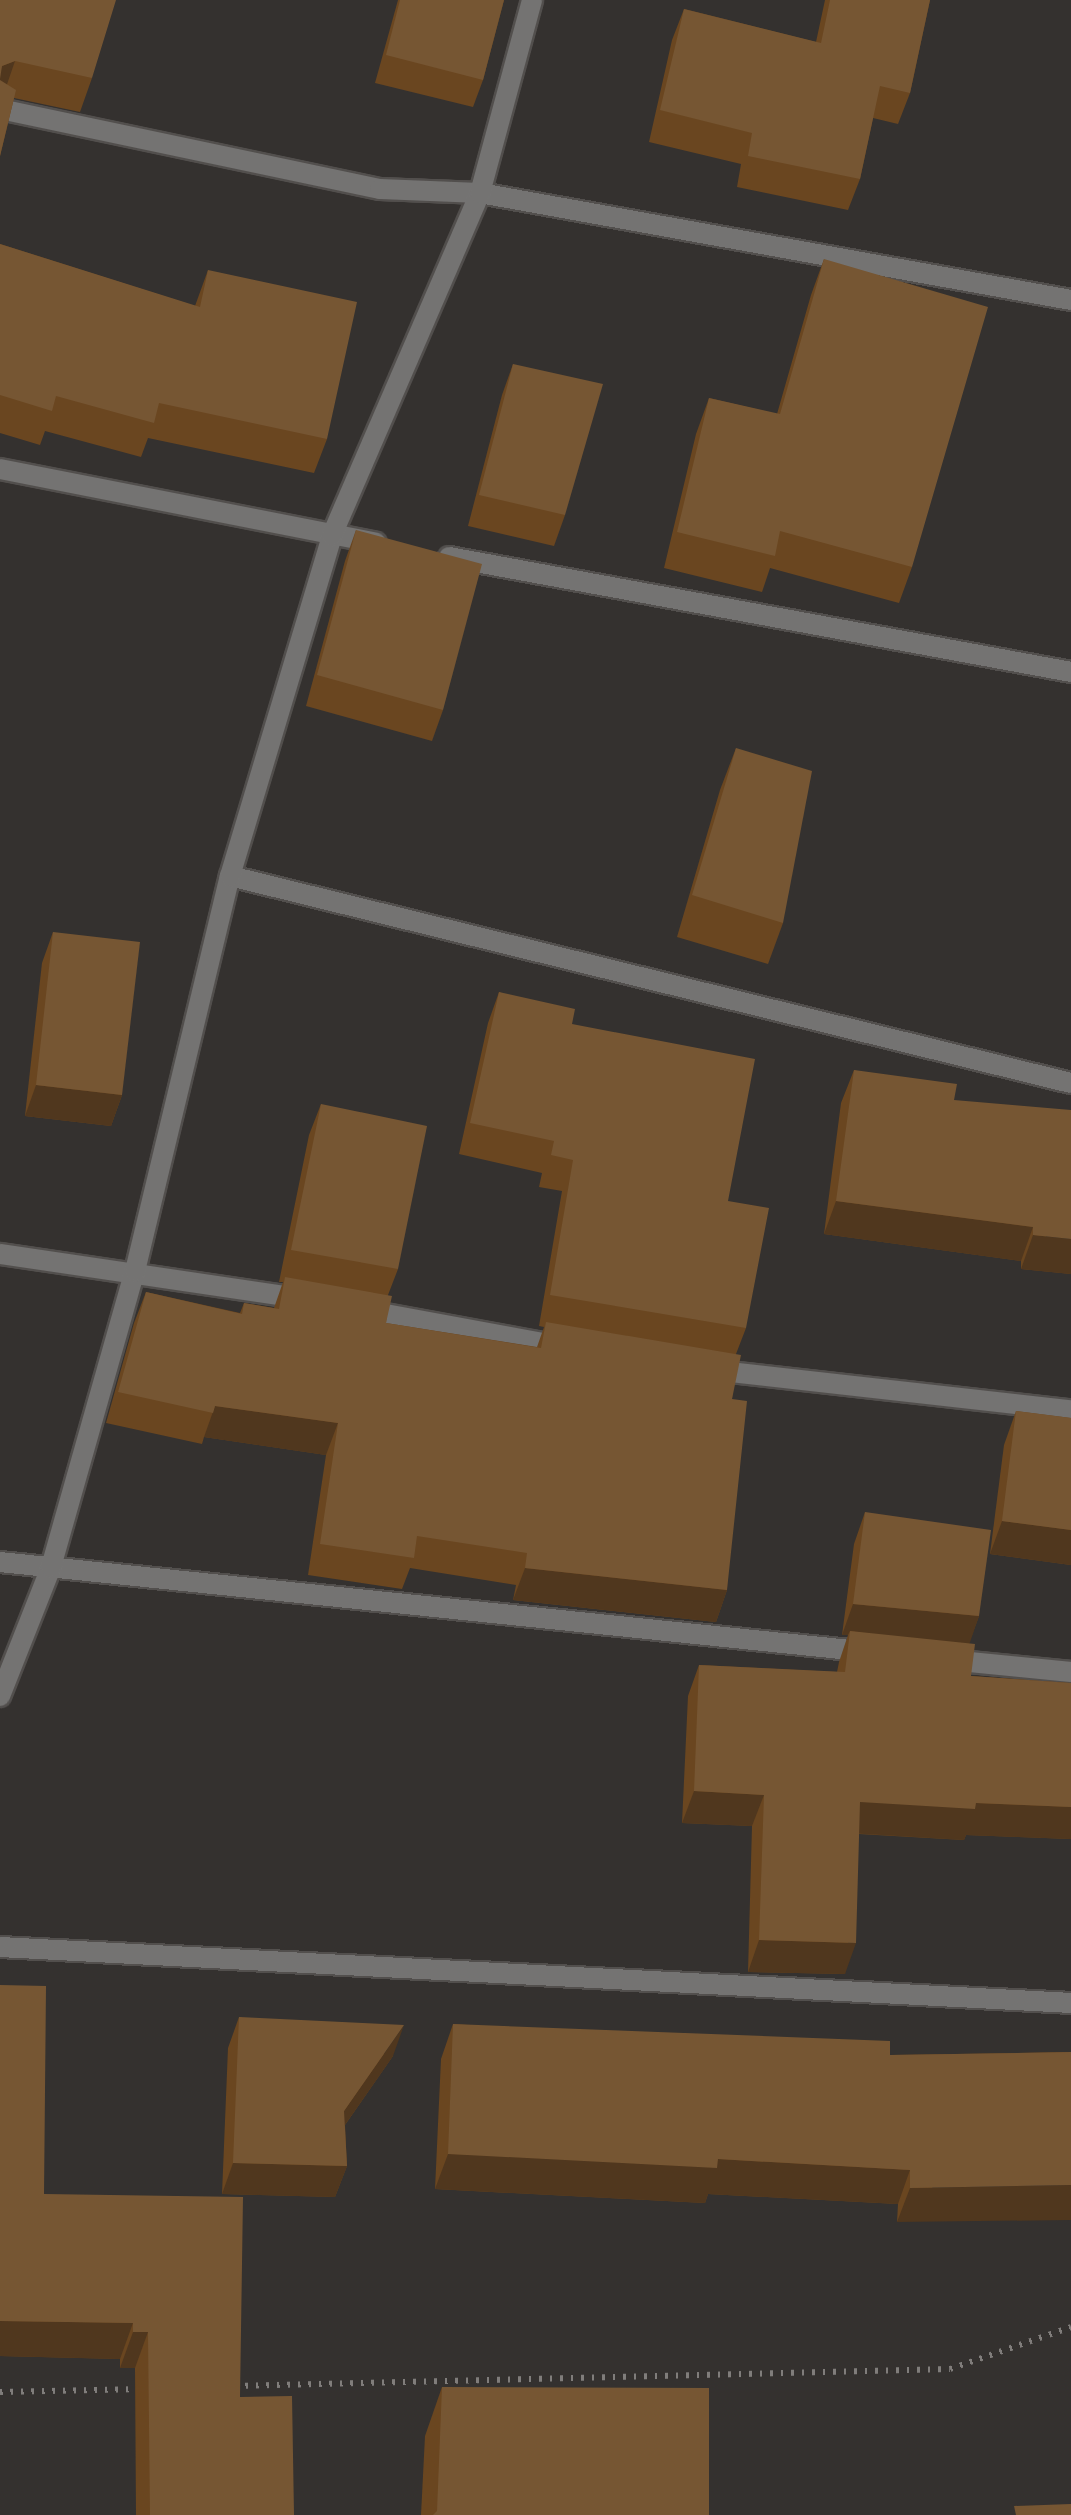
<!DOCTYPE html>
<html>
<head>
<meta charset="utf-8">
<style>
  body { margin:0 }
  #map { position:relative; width:1071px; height:2515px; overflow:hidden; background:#34312f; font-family:"Sofia Sans Condensed",sans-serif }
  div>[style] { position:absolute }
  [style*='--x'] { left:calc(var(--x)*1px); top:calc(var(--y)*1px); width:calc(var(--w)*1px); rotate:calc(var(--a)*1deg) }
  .path>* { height:6px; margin-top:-3px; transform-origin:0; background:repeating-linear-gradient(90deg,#807d7b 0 2.5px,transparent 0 10.5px) }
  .roads { filter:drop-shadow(2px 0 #524f4d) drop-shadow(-2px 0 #524f4d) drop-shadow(0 2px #524f4d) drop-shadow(0 -2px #524f4d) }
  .minor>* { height:20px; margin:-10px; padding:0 10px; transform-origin:10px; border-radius:10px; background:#747372 }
  .wall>* { inset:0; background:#6a4620 }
  .shaded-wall>* { inset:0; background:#50371e }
  .building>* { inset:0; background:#765633 }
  span { translate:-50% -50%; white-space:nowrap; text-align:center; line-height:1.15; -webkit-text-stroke:10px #34312f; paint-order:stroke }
</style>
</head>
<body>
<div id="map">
  <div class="path">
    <i style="--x:235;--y:2386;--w:715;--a:-1.36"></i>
    <i style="--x:950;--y:2369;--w:128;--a:-19.1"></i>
    <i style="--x:0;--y:2392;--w:143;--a:-1.2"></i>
  </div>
  <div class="roads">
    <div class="minor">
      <i style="--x:0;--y:109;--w:388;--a:11.9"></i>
      <i style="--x:380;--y:189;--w:100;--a:2.3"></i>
      <i style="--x:480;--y:193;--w:601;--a:10.26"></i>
      <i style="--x:0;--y:469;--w:383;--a:11.1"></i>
      <i style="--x:449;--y:557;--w:633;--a:10.47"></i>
      <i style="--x:230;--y:876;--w:866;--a:13.83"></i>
      <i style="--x:0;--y:1254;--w:308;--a:8.4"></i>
      <i style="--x:363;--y:1310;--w:205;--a:10.4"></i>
      <i style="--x:712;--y:1370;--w:361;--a:6.4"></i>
      <i style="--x:0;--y:1562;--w:875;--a:5.91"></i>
      <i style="--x:949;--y:1660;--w:123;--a:5.6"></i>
      <i style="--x:0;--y:1696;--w:139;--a:-68.4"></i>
      <i style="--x:51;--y:1567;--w:308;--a:-74.2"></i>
      <i style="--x:135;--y:1271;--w:406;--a:-76.5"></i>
      <i style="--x:230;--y:876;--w:356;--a:-73.3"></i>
      <i style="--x:332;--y:535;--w:373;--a:-66.6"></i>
      <i style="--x:480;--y:193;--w:200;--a:-74.9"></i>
      <i style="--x:0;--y:1947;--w:1072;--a:2.99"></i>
    </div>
  </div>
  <div class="wall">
    <i style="clip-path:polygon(0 0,92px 78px,80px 112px,14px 98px,0 156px)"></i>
    <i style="clip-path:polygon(398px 0,504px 0,483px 80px,473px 107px,375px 83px)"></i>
    <i style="clip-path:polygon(825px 0,930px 0,910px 93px,898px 124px,873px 118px,860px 179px,848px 210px,737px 187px,741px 164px,649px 142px,672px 40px,684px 9px,816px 42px)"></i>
    <i style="clip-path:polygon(0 244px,195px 306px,208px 270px,327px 439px,314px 473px,148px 438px,141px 457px,45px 431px,40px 445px,0 433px)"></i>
    <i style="clip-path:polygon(824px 259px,912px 567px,899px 603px,770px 568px,762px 592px,664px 568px,696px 434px,709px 398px,777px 414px,811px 295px)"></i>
    <i style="clip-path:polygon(513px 364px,565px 515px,554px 546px,468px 526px,502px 395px)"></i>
    <i style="clip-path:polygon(356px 530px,443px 710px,432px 741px,306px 706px,345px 561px)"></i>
    <i style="clip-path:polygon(736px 748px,783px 923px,768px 964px,677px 937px,720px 790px)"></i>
    <i style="clip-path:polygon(53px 932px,122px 1095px,111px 1126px,25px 1116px,42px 963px)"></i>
    <i style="clip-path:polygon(499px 992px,572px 1024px,728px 1201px,746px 1328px,736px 1354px,732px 1399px,727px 1590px,716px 1622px,513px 1600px,516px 1585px,410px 1568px,402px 1589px,308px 1575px,326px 1455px,204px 1437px,202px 1444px,106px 1423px,134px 1323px,146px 1292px,240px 1313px,244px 1303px,274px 1308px,283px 1282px,279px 1282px,309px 1135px,321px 1104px,398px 1269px,388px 1295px,386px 1323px,537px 1347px,544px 1327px,539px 1326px,562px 1191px,539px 1187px,542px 1173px,459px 1154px,488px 1023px)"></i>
    <i style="clip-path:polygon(854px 1070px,954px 1100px,1071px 1274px,1021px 1269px,1021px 1261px,824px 1234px,841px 1103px)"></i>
    <i style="clip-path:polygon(1016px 1411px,1071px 1418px,1071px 1565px,990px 1554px,1004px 1445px)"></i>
    <i style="clip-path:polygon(865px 1512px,979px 1616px,969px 1643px,971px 1676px,1071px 1683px,1071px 1839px,966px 1835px,964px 1840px,859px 1834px,845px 1974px,748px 1972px,752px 1826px,682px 1823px,688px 1696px,699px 1665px,837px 1672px,839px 1662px,848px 1635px,842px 1635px,854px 1544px)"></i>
    <i style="clip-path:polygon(0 1985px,44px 2194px,240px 2397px,294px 2515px,136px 2515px,135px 2368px,120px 2368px,120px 2359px,0 2356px)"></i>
    <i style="clip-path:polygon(239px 2017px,393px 2056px,345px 2125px,347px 2166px,335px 2197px,222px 2194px,228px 2048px)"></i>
    <i style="clip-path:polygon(453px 2024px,890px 2055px,1071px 2052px,897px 2222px,898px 2204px,708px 2194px,705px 2203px,435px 2189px,441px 2059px)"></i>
    <i style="clip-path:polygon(442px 2387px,709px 2515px,421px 2515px,425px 2436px)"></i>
  </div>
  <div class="shaded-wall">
    <i style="clip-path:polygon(15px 61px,3px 96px,0 97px,0 71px,2px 66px)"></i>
    <i style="clip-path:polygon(36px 1085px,122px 1095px,111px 1126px,25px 1116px)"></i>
    <i style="clip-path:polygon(836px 1201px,1033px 1227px,1021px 1261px,824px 1234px)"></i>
    <i style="clip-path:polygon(1033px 1235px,1071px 1239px,1071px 1274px,1021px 1269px)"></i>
    <i style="clip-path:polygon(215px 1406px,338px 1423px,326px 1455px,204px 1437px)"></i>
    <i style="clip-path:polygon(1002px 1521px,1071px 1530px,1071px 1565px,990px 1554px)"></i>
    <i style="clip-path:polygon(525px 1568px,727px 1590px,716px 1622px,513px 1600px)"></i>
    <i style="clip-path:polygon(853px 1604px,979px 1616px,968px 1648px,850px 1631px,848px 1635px,842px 1635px)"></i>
    <i style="clip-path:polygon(694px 1791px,764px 1795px,752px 1826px,682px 1823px)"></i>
    <i style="clip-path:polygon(860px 1802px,976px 1803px,1071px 1807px,1071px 1839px,966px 1835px,964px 1840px,849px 1833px)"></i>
    <i style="clip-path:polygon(759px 1940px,856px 1943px,845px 1974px,748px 1972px)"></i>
    <i style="clip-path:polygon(404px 2025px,393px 2056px,333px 2142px,344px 2111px)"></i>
    <i style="clip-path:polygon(448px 2154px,718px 2159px,910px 2170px,898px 2204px,708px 2194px,705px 2203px,435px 2189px)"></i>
    <i style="clip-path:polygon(233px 2163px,347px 2166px,335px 2197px,222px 2194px)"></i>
    <i style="clip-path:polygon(1071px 2185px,1071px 2220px,897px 2222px,910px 2188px)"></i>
    <i style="clip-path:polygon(0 2321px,133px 2323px,120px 2359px,0 2356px)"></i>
    <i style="clip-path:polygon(133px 2332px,148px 2332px,135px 2368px,120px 2368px)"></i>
  </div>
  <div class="building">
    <i style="clip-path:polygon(0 0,116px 0,92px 78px,15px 61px,2px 66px,0 79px)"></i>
    <i style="clip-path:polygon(400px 0,504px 0,483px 80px,386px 55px)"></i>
    <i style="clip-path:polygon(830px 0,930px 0,910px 93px,880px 86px,860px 179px,748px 156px,752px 133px,660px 110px,684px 9px,821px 43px)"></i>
    <i style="clip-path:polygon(0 80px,16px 90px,0 156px)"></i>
    <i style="clip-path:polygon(0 244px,200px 307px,208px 270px,357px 302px,327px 439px,159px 403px,154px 423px,56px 396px,52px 411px,0 395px)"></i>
    <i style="clip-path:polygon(824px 259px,988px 307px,912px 567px,780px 531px,775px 556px,677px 532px,709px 398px,780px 414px)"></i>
    <i style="clip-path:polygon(513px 364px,603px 384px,565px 515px,479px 495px)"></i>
    <i style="clip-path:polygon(356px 530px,482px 564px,443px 710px,317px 675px)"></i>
    <i style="clip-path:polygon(736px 748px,812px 771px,783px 923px,692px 895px)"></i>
    <i style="clip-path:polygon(53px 932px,140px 942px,122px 1095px,36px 1085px)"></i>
    <i style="clip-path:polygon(499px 992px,575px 1009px,572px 1024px,755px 1059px,728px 1201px,769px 1208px,746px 1328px,550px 1295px,573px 1160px,551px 1155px,554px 1141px,470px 1123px)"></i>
    <i style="clip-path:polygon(854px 1070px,957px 1084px,954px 1100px,1071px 1110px,1071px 1239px,1033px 1235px,1033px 1227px,836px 1201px)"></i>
    <i style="clip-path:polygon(321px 1104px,427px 1126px,398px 1269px,291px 1250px)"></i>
    <i style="clip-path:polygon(285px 1277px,392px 1296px,386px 1323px,541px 1348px,546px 1322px,741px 1355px,732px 1399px,747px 1401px,727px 1590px,525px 1568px,527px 1553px,417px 1536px,414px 1558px,320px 1544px,338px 1423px,215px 1406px,213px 1413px,118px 1392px,146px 1292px,242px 1314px,244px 1303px,279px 1309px)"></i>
    <i style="clip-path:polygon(1016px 1411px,1071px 1418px,1071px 1530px,1002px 1521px)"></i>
    <i style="clip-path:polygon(865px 1512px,991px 1530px,979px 1616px,853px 1604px)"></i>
    <i style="clip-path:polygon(850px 1631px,975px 1644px,971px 1676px,1071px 1683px,1071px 1807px,976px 1803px,975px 1809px,860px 1802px,856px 1943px,759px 1940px,764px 1795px,694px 1791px,699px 1665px,845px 1672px)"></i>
    <i style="clip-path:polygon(0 1985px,46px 1986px,44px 2194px,243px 2197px,240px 2397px,292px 2396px,294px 2515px,150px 2515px,148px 2332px,133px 2332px,133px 2323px,0 2321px)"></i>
    <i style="clip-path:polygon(239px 2017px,404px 2025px,344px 2111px,347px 2166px,233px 2163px)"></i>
    <i style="clip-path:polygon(453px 2024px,890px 2041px,890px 2055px,1071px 2052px,1071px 2185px,910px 2188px,910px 2170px,718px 2159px,717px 2168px,448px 2154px)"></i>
    <i style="clip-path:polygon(442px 2387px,709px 2388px,709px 2515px,433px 2515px,437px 2511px)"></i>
    <i style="clip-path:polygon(1071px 2504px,1071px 2515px,1016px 2515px,1014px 2506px)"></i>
  </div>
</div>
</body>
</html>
